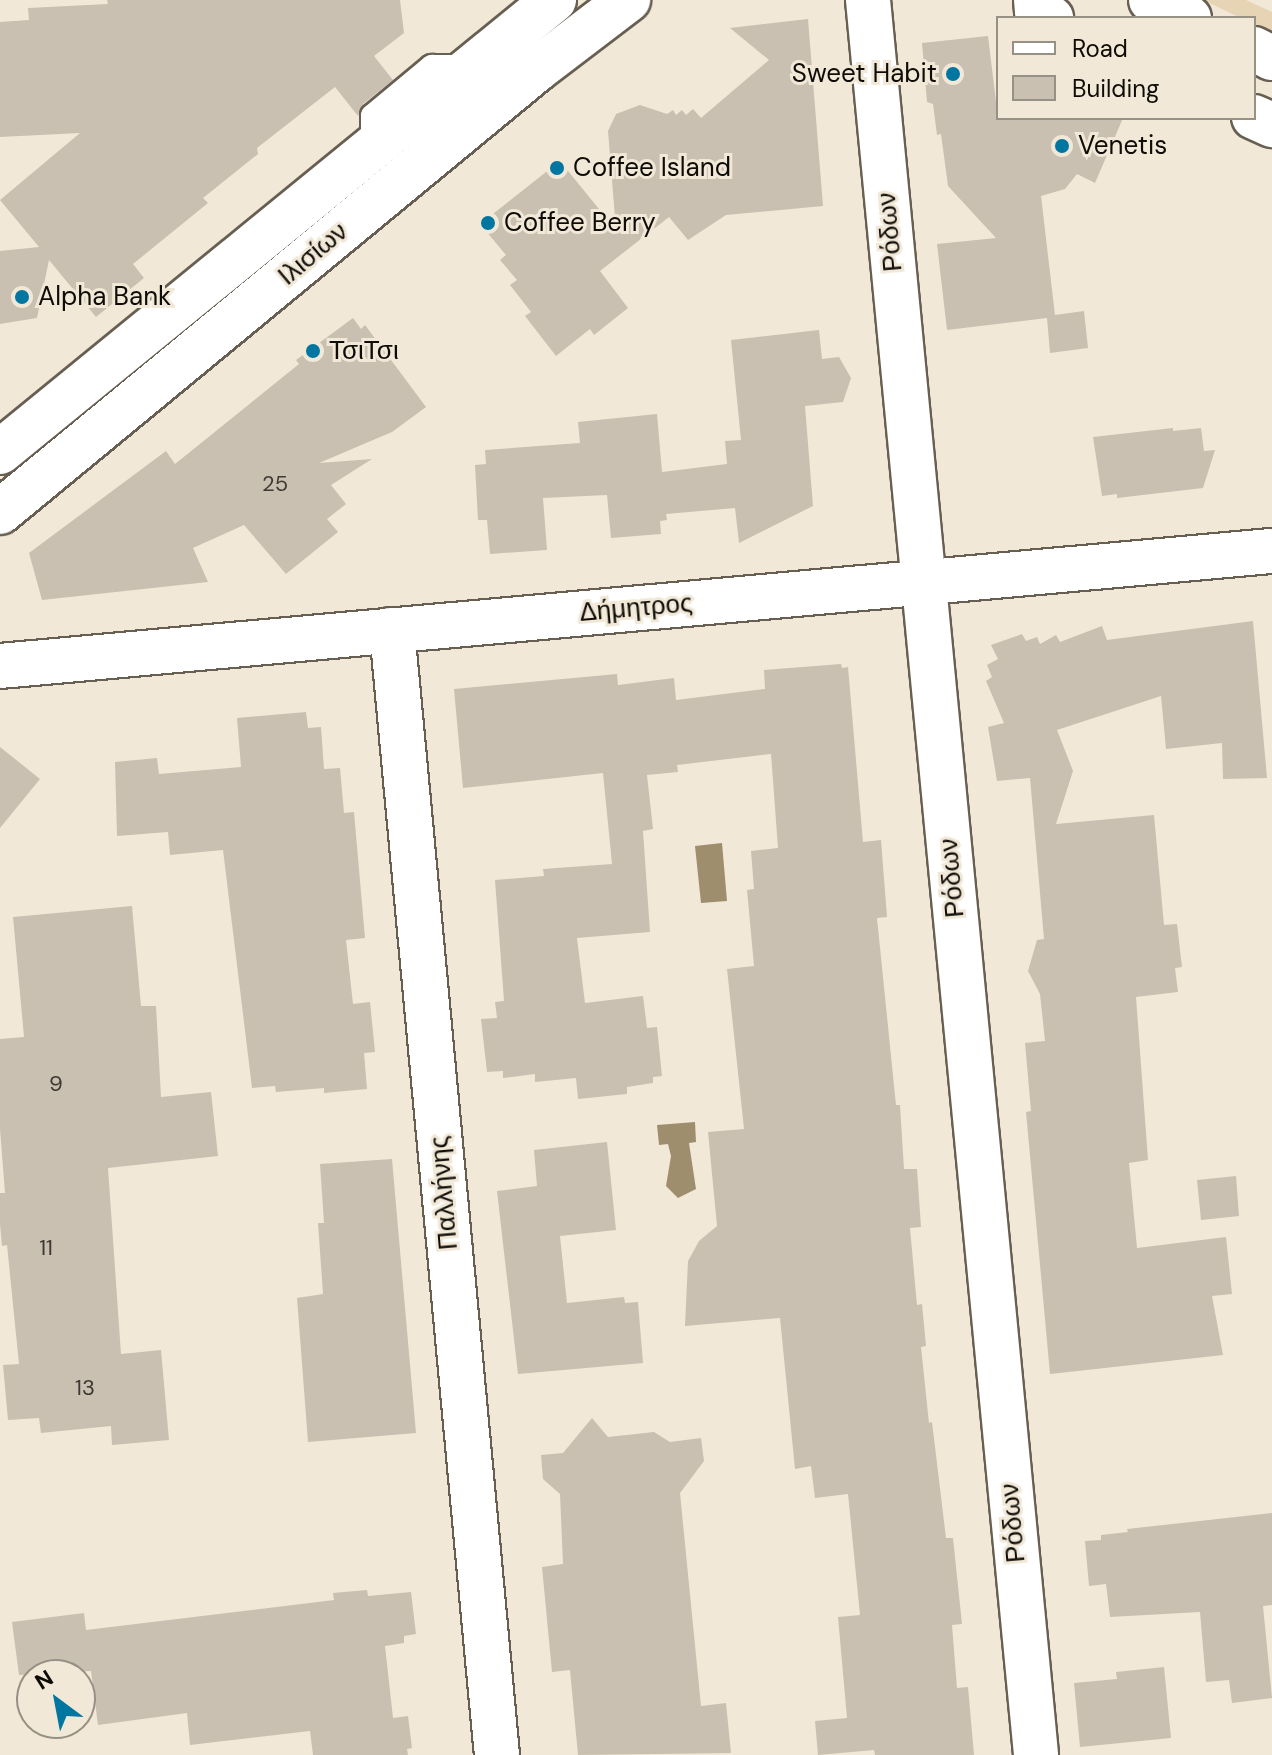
<!DOCTYPE html>
<html>
<head>
<meta charset="utf-8">
<style>
  body { margin:0 }
  #map { position:relative; width:1272px; height:1755px; overflow:hidden; background:#f1e8d8; font-family:"DM Sans",sans-serif }
  div>[style] { position:absolute }
  [style*='--x'] { left:calc(var(--x)*1px); top:calc(var(--y)*1px); width:calc(var(--w)*1px); rotate:calc(var(--a)*1deg) }
  .green>* { inset:0; background:#e6d4b4 }
  .water>* { inset:0; background:#9f8e6e }
  .building>* { inset:0; background:#c9c0b1 }
  .roads { filter:drop-shadow(2px 0 #675f51) drop-shadow(-2px 0 #675f51) drop-shadow(0 2px #675f51) drop-shadow(0 -2px #675f51) }
  .lane>* { height:24px; margin:-12px; padding:0 12px; transform-origin:12px; border-radius:12px; background:#fff }
  .street>* { height:44px; margin:-22px; padding:0 22px; transform-origin:22px; border-radius:22px; background:#fff }
  .secondary>* { height:44px; margin:-22px; padding:0 22px; transform-origin:22px; border-radius:22px; background:#fff }
  .dots>* { width:22px; height:22px; translate:-50% -50%; box-sizing:border-box; border:4px solid #f1e8d8; border-radius:50% }
  span { translate:-50% -50%; white-space:nowrap; text-align:center; line-height:1.15; -webkit-text-stroke:6px #f1e8d8; paint-order:stroke }
  .number-label { font-size:22px; color:#3e3932 }
  .number-label span { -webkit-text-stroke-width:0 }
  .poi-label { font-size:26px; color:#0f0c07 }
  .right { translate:-100% -50%; text-align:right }
  .left { translate:0 -50%; text-align:left }
  .street-label { font-size:26px; color:#0f0c07 }
  .legend { position:absolute; left:996px; top:16px; width:260px; height:104px; box-sizing:border-box; background:#f1e8d8; border:2px solid #979084; margin:0; padding:10px 14px; list-style:none; font-size:24px; color:#0f0c07 }
  .legend li { display:flex; align-items:center; gap:16px; height:40px }
  .legend b { width:40px; border:2px solid #979084 }
  .north { position:absolute; left:16px; top:1659px; width:80px; height:80px; box-sizing:border-box; background:#f1e8d8; border:2px solid #979084; border-radius:50%; rotate:328deg; font-size:22px; font-weight:700; line-height:32px; text-align:center; color:#0f0c07 }
  .north::after { content:''; display:block; margin:auto; width:28px; height:36px; background:#0176a0; clip-path:polygon(50% 0,100% 100%,50% 72%,0 100%) }
</style>
</head>
<body>
<div id="map">
  <div class="green">
    <i style="clip-path:polygon(1203px 0,1246px 0,1272px 12px,1272px 33px,1254px 24px,1254px 18px,1241px 18px)"></i>
  </div>
  <div class="water">
    <i style="clip-path:polygon(722px 843px,727px 901px,701px 903px,695px 846px)"></i>
    <i style="clip-path:polygon(695px 1122px,696px 1142px,689px 1143px,696px 1189px,678px 1198px,666px 1186px,671px 1156px,668px 1144px,659px 1145px,657px 1125px)"></i>
  </div>
  <div class="building">
    <i style="clip-path:polygon(107px 0,400px 0,404px 33px,374px 56px,393px 80px,363px 104px,358px 116px,335px 87px,257px 148px,258px 154px,203px 198px,208px 203px,133px 264px,144px 278px,96px 317px,49px 260px,37px 318px,0 324px,0 251px,39px 247px,0 200px,80px 133px,0 137px,0 22px,29px 20px,28px 8px,108px 4px)"></i>
    <i style="clip-path:polygon(808px 19px,823px 206px,726px 215px,688px 240px,669px 217px,600px 271px,628px 308px,594px 335px,590px 329px,556px 356px,525px 316px,531px 312px,510px 285px,517px 280px,500px 260px,506px 255px,480px 224px,560px 161px,616px 230px,608px 131px,616px 114px,640px 105px,667px 114px,673px 110px,676px 115px,682px 110px,686px 115px,693px 109px,701px 118px,769px 60px,730px 28px)"></i>
    <i style="clip-path:polygon(988px 36px,998px 118px,1123px 118px,1095px 183px,1077px 174px,1065px 189px,1041px 196px,1055px 315px,1084px 311px,1088px 348px,1050px 353px,1047px 318px,947px 330px,937px 244px,996px 238px,948px 186px,941px 134px,937px 135px,933px 104px,927px 102px,922px 43px)"></i>
    <i style="clip-path:polygon(353px 318px,361px 329px,365px 325px,426px 407px,392px 432px,319px 463px,372px 459px,331px 485px,346px 504px,327px 519px,338px 532px,286px 574px,244px 525px,193px 548px,208px 582px,42px 600px,29px 553px,166px 451px,175px 464px,299px 364px,296px 360px)"></i>
    <i style="clip-path:polygon(819px 330px,822px 359px,839px 357px,851px 378px,843px 402px,805px 406px,813px 506px,739px 543px,735px 508px,666px 514px,667px 520px,660px 521px,661px 534px,611px 538px,607px 495px,543px 498px,547px 550px,490px 554px,487px 520px,478px 520px,475px 465px,486px 464px,485px 450px,580px 443px,578px 422px,657px 414px,662px 472px,727px 464px,725px 441px,741px 440px,731px 340px)"></i>
    <i style="clip-path:polygon(1173px 428px,1173px 431px,1201px 428px,1204px 451px,1215px 450px,1203px 488px,1117px 498px,1117px 494px,1102px 496px,1093px 437px)"></i>
    <i style="clip-path:polygon(1253px 621px,1267px 778px,1223px 779px,1222px 743px,1166px 749px,1161px 696px,1057px 730px,1073px 771px,1056px 824px,1154px 815px,1164px 925px,1177px 924px,1182px 967px,1175px 968px,1178px 992px,1136px 997px,1148px 1160px,1129px 1163px,1137px 1248px,1226px 1237px,1232px 1294px,1212px 1296px,1223px 1355px,1050px 1374px,1026px 1112px,1031px 1111px,1025px 1043px,1045px 1041px,1040px 994px,1028px 971px,1037px 940px,1044px 939px,1030px 778px,997px 781px,988px 727px,1004px 723px,986px 681px,992px 677px,987px 665px,998px 659px,991px 645px,1022px 634px,1026px 641px,1037px 637px,1040px 644px,1056px 635px,1060px 642px,1102px 626px,1107px 640px)"></i>
    <i style="clip-path:polygon(841px 664px,842px 668px,848px 667px,863px 842px,881px 840px,887px 917px,877px 918px,896px 1105px,900px 1105px,904px 1169px,917px 1169px,921px 1227px,910px 1228px,917px 1305px,922px 1304px,926px 1346px,921px 1347px,929px 1423px,932px 1422px,946px 1538px,953px 1538px,962px 1624px,952px 1625px,957px 1688px,968px 1687px,974px 1755px,875px 1755px,874px 1750px,818px 1755px,815px 1721px,847px 1718px,838px 1617px,860px 1615px,848px 1494px,815px 1498px,811px 1466px,795px 1469px,780px 1318px,685px 1326px,688px 1261px,699px 1241px,717px 1226px,708px 1132px,744px 1129px,727px 969px,754px 966px,747px 890px,754px 889px,751px 851px,778px 848px,771px 754px,677px 765px,678px 772px,647px 775px,653px 829px,643px 831px,650px 932px,577px 938px,585px 1003px,643px 996px,647px 1028px,657px 1027px,662px 1076px,653px 1077px,653px 1083px,627px 1087px,627px 1094px,578px 1099px,576px 1078px,535px 1082px,535px 1074px,503px 1078px,503px 1071px,487px 1072px,481px 1019px,497px 1018px,495px 1002px,504px 1001px,495px 880px,544px 876px,543px 869px,612px 864px,603px 773px,463px 788px,454px 689px,617px 674px,618px 685px,674px 678px,676px 700px,765px 689px,764px 670px)"></i>
    <i style="clip-path:polygon(306px 712px,308px 728px,321px 727px,324px 769px,340px 768px,344px 813px,354px 812px,365px 938px,346px 940px,353px 1004px,370px 1002px,375px 1052px,364px 1053px,367px 1089px,324px 1093px,324px 1088px,276px 1092px,275px 1086px,252px 1088px,223px 850px,170px 855px,168px 832px,117px 836px,115px 762px,157px 758px,159px 774px,241px 767px,237px 718px)"></i>
    <i style="clip-path:polygon(0 747px,40px 779px,0 828px)"></i>
    <i style="clip-path:polygon(132px 906px,141px 1006px,156px 1006px,161px 1097px,211px 1092px,218px 1156px,108px 1168px,121px 1354px,161px 1350px,169px 1440px,112px 1445px,111px 1426px,41px 1433px,39px 1418px,8px 1420px,3px 1365px,19px 1364px,7px 1245px,2px 1246px,0 1224px,0 1193px,5px 1193px,0 1129px,0 1039px,24px 1037px,13px 917px)"></i>
    <i style="clip-path:polygon(607px 1142px,616px 1230px,560px 1236px,567px 1303px,624px 1297px,625px 1303px,638px 1302px,643px 1363px,518px 1374px,497px 1191px,537px 1186px,534px 1150px)"></i>
    <i style="clip-path:polygon(392px 1159px,416px 1433px,308px 1442px,297px 1298px,323px 1294px,318px 1223px,324px 1223px,320px 1164px)"></i>
    <i style="clip-path:polygon(1236px 1176px,1239px 1216px,1201px 1220px,1197px 1180px)"></i>
    <i style="clip-path:polygon(592px 1418px,608px 1437px,654px 1432px,670px 1442px,701px 1438px,704px 1461px,680px 1493px,701px 1706px,726px 1703px,731px 1753px,578px 1755px,570px 1670px,552px 1672px,542px 1567px,563px 1564px,560px 1494px,543px 1479px,541px 1455px,563px 1453px)"></i>
    <i style="clip-path:polygon(1272px 1513px,1272px 1605px,1263px 1606px,1272px 1698px,1232px 1703px,1229px 1680px,1206px 1682px,1200px 1612px,1110px 1617px,1106px 1584px,1089px 1586px,1085px 1541px,1101px 1540px,1101px 1535px,1128px 1532px,1127px 1529px)"></i>
    <i style="clip-path:polygon(367px 1590px,368px 1596px,411px 1592px,416px 1634px,404px 1636px,404px 1643px,385px 1646px,393px 1718px,408px 1716px,412px 1748px,407px 1749px,408px 1755px,313px 1755px,310px 1731px,190px 1745px,187px 1713px,98px 1725px,91px 1671px,19px 1675px,12px 1622px,84px 1613px,86px 1630px,334px 1600px,333px 1593px)"></i>
    <i style="clip-path:polygon(1164px 1667px,1171px 1738px,1080px 1747px,1074px 1683px,1117px 1679px,1116px 1672px)"></i>
  </div>
  <div class="roads">
    <div class="lane">
      <i style="--x:373;--y:148;--w:32;--a:-90"></i>
      <i style="--x:373;--y:116;--w:77;--a:-39.7"></i>
      <i style="--x:432;--y:67;--w:37;--a:0"></i>
    </div>
    <div class="street">
      <i style="--x:868;--y:0;--w:1763;--a:84.53"></i>
      <i style="--x:1036;--y:0;--w:11;--a:85"></i>
      <i style="--x:1037;--y:11;--w:16;--a:27"></i>
      <i style="--x:1254;--y:117;--w:20;--a:24"></i>
      <i style="--x:392;--y:630;--w:1130;--a:84.67"></i>
      <i style="--x:0;--y:666;--w:1277;--a:-5.17"></i>
    </div>
    <div class="secondary">
      <i style="--x:1151;--y:0;--w:42;--a:25.3"></i>
      <i style="--x:1254;--y:49;--w:20;--a:27"></i>
      <i style="--x:0;--y:452;--w:715;--a:-39.21"></i>
      <i style="--x:0;--y:512;--w:695;--a:-39.51"></i>
      <i style="--x:536;--y:70;--w:116;--a:-37.3"></i>
    </div>
  </div>
  <div class="dots">
    <i style="left:953px;top:74px;background:#0176a0"></i>
    <i style="left:1062px;top:146px;background:#0176a0"></i>
    <i style="left:557px;top:168px;background:#0176a0"></i>
    <i style="left:488px;top:223px;background:#0176a0"></i>
    <i style="left:22px;top:297px;background:#0176a0"></i>
    <i style="left:313px;top:351px;background:#0176a0"></i>
  </div>
  <div class="number-label">
    <span style="left:275px;top:484px">25</span>
    <span style="left:56px;top:1084px">9</span>
    <span style="left:46px;top:1248px">11</span>
    <span style="left:85px;top:1388px">13</span>
  </div>
  <div class="poi-label">
    <span class="right" style="left:937px;top:74px">Sweet Habit</span>
    <span class="left" style="left:1078px;top:146px">Venetis</span>
    <span class="left" style="left:573px;top:168px">Coffee Island</span>
    <span class="left" style="left:504px;top:223px">Coffee Berry</span>
    <span class="left" style="left:38px;top:297px">Alpha Bank</span>
    <span class="left" style="left:329px;top:351px">ΤσιΤσι</span>
  </div>
  <div class="street-label">
    <span style="left:890px;top:232px;rotate:-95deg">Ρόδων</span>
    <span style="left:313px;top:254px;rotate:-40deg">Ιλισίων</span>
    <span style="left:636px;top:608px;rotate:-5deg">Δήμητρος</span>
    <span style="left:952px;top:878px;rotate:-95deg">Ρόδων</span>
    <span style="left:444px;top:1193px;rotate:-95deg">Παλλήνης</span>
    <span style="left:1013px;top:1523px;rotate:-95deg">Ρόδων</span>
  </div>
  <ul class="legend">
  <li><b style="height:10px;background:#fff"></b>Road</li>
  <li><b style="height:22px;background:#c9c0b1"></b>Building</li>
  </ul>
  <div class="north">N</div>
</div>
</body>
</html>
